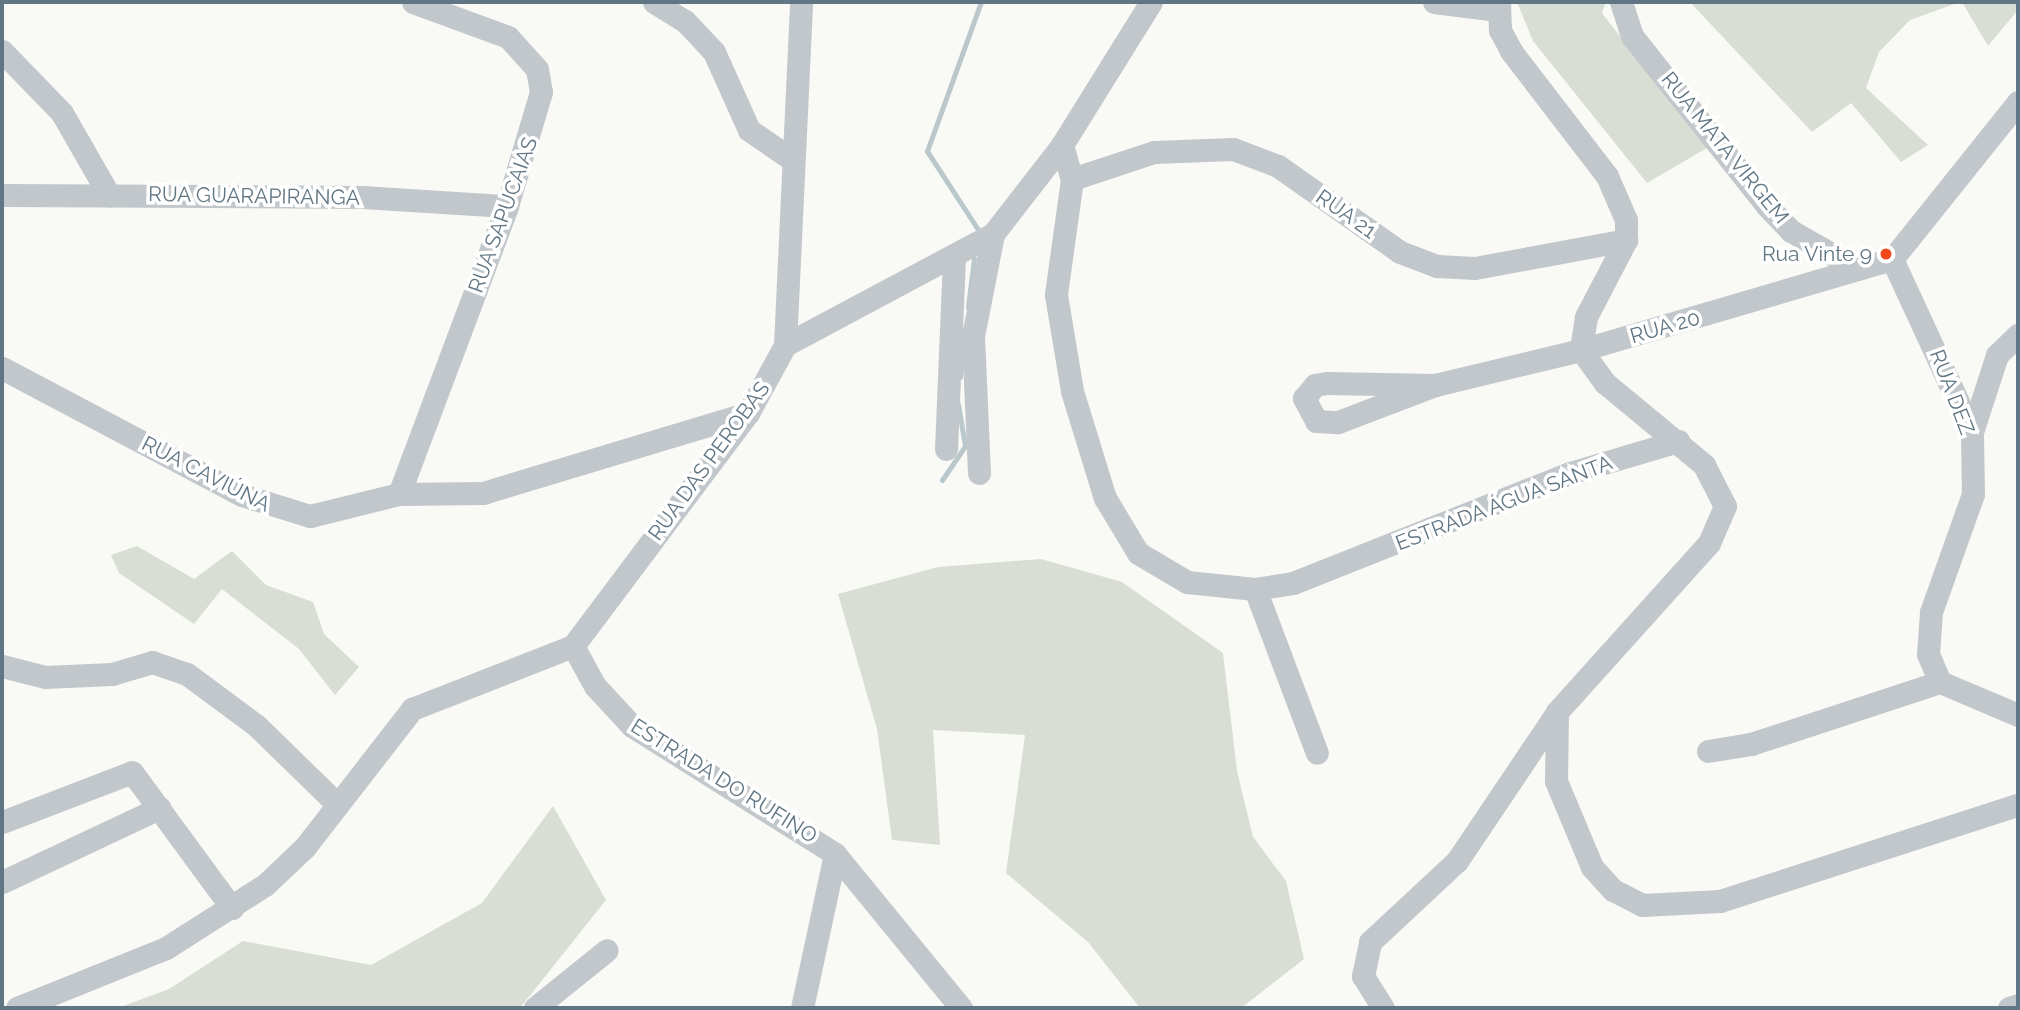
<!DOCTYPE html>
<html>
<head>
<meta charset="utf-8">
<style>
  body { margin:0 }
  #map { position:relative; width:2020px; height:1010px; overflow:hidden; background:#f9f9f6; font-family:Raleway,sans-serif }
  div>[style] { position:absolute }
  [style*='--x'] { left:calc(var(--x)*1px); top:calc(var(--y)*1px); width:calc(var(--w)*1px); rotate:calc(var(--a)*1deg) }
  .green>* { inset:0; background:#d9ded5 }
  .stream>* { height:5px; margin:-2.5px; padding:0 2.5px; transform-origin:2.5px; border-radius:2.5px; background:#bac8cc }
  .minor>* { height:23px; margin:-11.5px; padding:0 11.5px; transform-origin:11.5px; border-radius:11.5px; background:#c2c7cb }
  .dots>* { width:19px; height:19px; translate:-50% -50%; box-sizing:border-box; border:4px solid #fff; border-radius:50% }
  span { translate:-50% -50%; white-space:nowrap; text-align:center; line-height:1.15; -webkit-text-stroke:7px #fff; paint-order:stroke }
  .street-label { font-size:21px; color:#617684 }
  .poi-label { font-size:21px; color:#617684 }
  .right { translate:-100% -50%; text-align:right }
  .frame { position:absolute; inset:0; border:4px solid #617684; pointer-events:none }
</style>
</head>
<body>
<div id="map">
  <div class="green">
    <i style="clip-path:polygon(1517px 2px,1606px 2px,1602px 13px,1707px 148px,1647px 183px,1533px 41px)"></i>
    <i style="clip-path:polygon(1690px 2px,1960px 2px,1910px 20px,1879px 52px,1866px 88px,1928px 145px,1901px 162px,1851px 103px,1812px 132px)"></i>
    <i style="clip-path:polygon(1962px 2px,2018px 2px,2018px 10px,1988px 46px)"></i>
    <i style="clip-path:polygon(137px 546px,194px 579px,232px 551px,266px 585px,313px 602px,324px 634px,359px 667px,335px 695px,299px 649px,222px 589px,194px 624px,119px 573px,111px 555px)"></i>
    <i style="clip-path:polygon(1041px 559px,1122px 582px,1223px 653px,1237px 771px,1253px 837px,1286px 881px,1304px 959px,1241px 1008px,1140px 1008px,1088px 942px,1006px 873px,1025px 735px,933px 730px,940px 845px,892px 840px,877px 729px,838px 594px,938px 567px)"></i>
    <i style="clip-path:polygon(553px 806px,606px 900px,520px 1008px,118px 1008px,169px 989px,243px 941px,371px 965px,482px 903px)"></i>
  </div>
  <div class="stream">
    <i style="--x:977;--y:228;--w:92;--a:-123"></i>
    <i style="--x:927;--y:151;--w:158;--a:-70.1"></i>
    <i style="--x:968;--y:307;--w:49;--a:-83"></i>
    <i style="--x:960;--y:377;--w:29;--a:-84"></i>
    <i style="--x:942;--y:480;--w:41;--a:-55.9"></i>
    <i style="--x:965;--y:446;--w:43;--a:-99.5"></i>
  </div>
  <div class="minor">
    <i style="--x:654;--y:2;--w:36;--a:32"></i>
    <i style="--x:685;--y:21;--w:42;--a:46.9"></i>
    <i style="--x:714;--y:52;--w:85;--a:65.8"></i>
    <i style="--x:749;--y:130;--w:50;--a:34.3"></i>
    <i style="--x:1151;--y:2;--w:168;--a:121.9"></i>
    <i style="--x:1062;--y:145;--w:35;--a:74"></i>
    <i style="--x:1072;--y:179;--w:117;--a:97.9"></i>
    <i style="--x:1056;--y:295;--w:97;--a:80.5"></i>
    <i style="--x:1072;--y:391;--w:112;--a:72.9"></i>
    <i style="--x:1105;--y:498;--w:64;--a:59"></i>
    <i style="--x:1138;--y:553;--w:57;--a:30.6"></i>
    <i style="--x:1187;--y:582;--w:68;--a:5.9"></i>
    <i style="--x:1255;--y:589;--w:38;--a:-9"></i>
    <i style="--x:1293;--y:583;--w:298;--a:-21.7"></i>
    <i style="--x:1570;--y:473;--w:113;--a:-16.5"></i>
    <i style="--x:1434;--y:2;--w:64;--a:7.2"></i>
    <i style="--x:1499;--y:2;--w:28;--a:88"></i>
    <i style="--x:1500;--y:30;--w:24;--a:62"></i>
    <i style="--x:1511;--y:51;--w:158;--a:52.5"></i>
    <i style="--x:1607;--y:176;--w:48;--a:66.6"></i>
    <i style="--x:1626;--y:220;--w:20;--a:90"></i>
    <i style="--x:1626;--y:240;--w:87;--a:117.5"></i>
    <i style="--x:1586;--y:317;--w:33;--a:99"></i>
    <i style="--x:1581;--y:350;--w:41;--a:54"></i>
    <i style="--x:1605;--y:383;--w:129;--a:39.6"></i>
    <i style="--x:1704;--y:465;--w:46;--a:62.9"></i>
    <i style="--x:1725;--y:506;--w:40;--a:113.4"></i>
    <i style="--x:1709;--y:543;--w:227;--a:132"></i>
    <i style="--x:1557;--y:712;--w:69;--a:90.8"></i>
    <i style="--x:1556;--y:781;--w:93;--a:67.3"></i>
    <i style="--x:1592;--y:867;--w:31;--a:48"></i>
    <i style="--x:1613;--y:890;--w:33;--a:27"></i>
    <i style="--x:1642;--y:905;--w:78;--a:-2.9"></i>
    <i style="--x:1720;--y:901;--w:313;--a:-17.9"></i>
    <i style="--x:1621;--y:2;--w:36;--a:72"></i>
    <i style="--x:1632;--y:36;--w:217;--a:51.5"></i>
    <i style="--x:1767;--y:206;--w:35;--a:46"></i>
    <i style="--x:1791;--y:231;--w:77;--a:29.6"></i>
    <i style="--x:2;--y:51;--w:86;--a:45.9"></i>
    <i style="--x:62;--y:113;--w:95;--a:60.2"></i>
    <i style="--x:2018;--y:102;--w:201;--a:128.7"></i>
    <i style="--x:1892;--y:259;--w:191;--a:65.2"></i>
    <i style="--x:1972;--y:432;--w:62;--a:89.1"></i>
    <i style="--x:1973;--y:494;--w:125;--a:109.6"></i>
    <i style="--x:1931;--y:612;--w:42;--a:94.1"></i>
    <i style="--x:1928;--y:654;--w:30;--a:67"></i>
    <i style="--x:1940;--y:682;--w:85;--a:22.9"></i>
    <i style="--x:1072;--y:179;--w:86;--a:-18.2"></i>
    <i style="--x:1154;--y:152;--w:79;--a:-2.2"></i>
    <i style="--x:1233;--y:149;--w:48;--a:20.7"></i>
    <i style="--x:1278;--y:166;--w:149;--a:35.2"></i>
    <i style="--x:1400;--y:252;--w:40;--a:21"></i>
    <i style="--x:1437;--y:266;--w:38;--a:3"></i>
    <i style="--x:1475;--y:268;--w:154;--a:-10.5"></i>
    <i style="--x:2;--y:195;--w:360;--a:0.3"></i>
    <i style="--x:362;--y:197;--w:145;--a:3.6"></i>
    <i style="--x:785;--y:345;--w:236;--a:-28.1"></i>
    <i style="--x:993;--y:234;--w:113;--a:-52.2"></i>
    <i style="--x:2;--y:368;--w:272;--a:27.9"></i>
    <i style="--x:242;--y:495;--w:71;--a:17.2"></i>
    <i style="--x:310;--y:516;--w:92;--a:-13.9"></i>
    <i style="--x:399;--y:494;--w:84;--a:-0.7"></i>
    <i style="--x:483;--y:493;--w:277;--a:-16.8"></i>
    <i style="--x:1435;--y:385;--w:108;--a:-178.9"></i>
    <i style="--x:1327;--y:383;--w:12;--a:171"></i>
    <i style="--x:1315;--y:385;--w:17;--a:130"></i>
    <i style="--x:1304;--y:398;--w:26;--a:62"></i>
    <i style="--x:1316;--y:421;--w:22;--a:3"></i>
    <i style="--x:1338;--y:422;--w:104;--a:-20.9"></i>
    <i style="--x:1435;--y:385;--w:150;--a:-13.5"></i>
    <i style="--x:1581;--y:350;--w:324;--a:-16.3"></i>
    <i style="--x:1972;--y:432;--w:81;--a:-72"></i>
    <i style="--x:1997;--y:355;--w:29;--a:-44"></i>
    <i style="--x:946;--y:449;--w:194;--a:-87.6"></i>
    <i style="--x:979;--y:473;--w:137;--a:-92.5"></i>
    <i style="--x:973;--y:336;--w:104;--a:-78.9"></i>
    <i style="--x:399;--y:494;--w:308;--a:-69.4"></i>
    <i style="--x:507;--y:206;--w:119;--a:-73.4"></i>
    <i style="--x:541;--y:92;--w:23;--a:-100"></i>
    <i style="--x:537;--y:69;--w:43;--a:-132.2"></i>
    <i style="--x:508;--y:37;--w:101;--a:-159.8"></i>
    <i style="--x:1255;--y:589;--w:175;--a:69.3"></i>
    <i style="--x:573;--y:646;--w:291;--a:-53.1"></i>
    <i style="--x:748;--y:413;--w:77;--a:-61.4"></i>
    <i style="--x:785;--y:345;--w:343;--a:-87.3"></i>
    <i style="--x:573;--y:646;--w:46;--a:61.2"></i>
    <i style="--x:595;--y:686;--w:54;--a:47.2"></i>
    <i style="--x:632;--y:726;--w:240;--a:32.2"></i>
    <i style="--x:835;--y:854;--w:199;--a:50.7"></i>
    <i style="--x:2;--y:666;--w:44;--a:14.3"></i>
    <i style="--x:45;--y:677;--w:67;--a:-2.6"></i>
    <i style="--x:112;--y:674;--w:42;--a:-16.7"></i>
    <i style="--x:152;--y:662;--w:37;--a:19"></i>
    <i style="--x:187;--y:674;--w:87;--a:36.6"></i>
    <i style="--x:257;--y:726;--w:110;--a:44.3"></i>
    <i style="--x:1708;--y:751;--w:44;--a:-9.2"></i>
    <i style="--x:1751;--y:744;--w:199;--a:-18.2"></i>
    <i style="--x:2;--y:822;--w:139;--a:-21"></i>
    <i style="--x:132;--y:772;--w:169;--a:53.7"></i>
    <i style="--x:2;--y:882;--w:174;--a:-25.2"></i>
    <i style="--x:17;--y:1008;--w:161;--a:-21.9"></i>
    <i style="--x:166;--y:948;--w:117;--a:-32.5"></i>
    <i style="--x:265;--y:885;--w:55;--a:-43.5"></i>
    <i style="--x:305;--y:847;--w:175;--a:-52.2"></i>
    <i style="--x:412;--y:709;--w:173;--a:-21.4"></i>
    <i style="--x:535;--y:1008;--w:92;--a:-38.9"></i>
    <i style="--x:802;--y:1008;--w:157;--a:-77.9"></i>
    <i style="--x:1383;--y:1008;--w:38;--a:-122"></i>
    <i style="--x:1363;--y:976;--w:35;--a:-78"></i>
    <i style="--x:1370;--y:942;--w:119;--a:-43"></i>
    <i style="--x:1457;--y:861;--w:179;--a:-56.1"></i>
    <i style="--x:2009;--y:1008;--w:9;--a:-18"></i>
  </div>
  <div class="dots">
    <i style="left:1886px;top:254px;background:#f3481c"></i>
  </div>
  <div class="street-label">
    <span style="left:1725px;top:148px;rotate:51deg">RUA MATA VIRGEM</span>
    <span style="left:254px;top:196px;rotate:1deg">RUA GUARAPIRANGA</span>
    <span style="left:1346px;top:214px;rotate:35deg">RUA 21</span>
    <span style="left:503px;top:215px;rotate:-70deg">RUA SAPUCAIAS</span>
    <span style="left:1665px;top:327px;rotate:-16deg">RUA 20</span>
    <span style="left:1952px;top:392px;rotate:69deg">RUA DEZ</span>
    <span style="left:709px;top:461px;rotate:-54deg">RUA DAS PEROBAS</span>
    <span style="left:206px;top:474px;rotate:27deg">RUA CAVIÚNA</span>
    <span style="left:1504px;top:503px;rotate:-21deg">ESTRADA ÁGUA SANTA</span>
    <span style="left:724px;top:781px;rotate:32deg">ESTRADA DO RUFINO</span>
  </div>
  <div class="poi-label">
    <span class="right" style="left:1872px;top:254px">Rua Vinte 9</span>
  </div>
  <div class="frame"></div>
</div>
</body>
</html>
